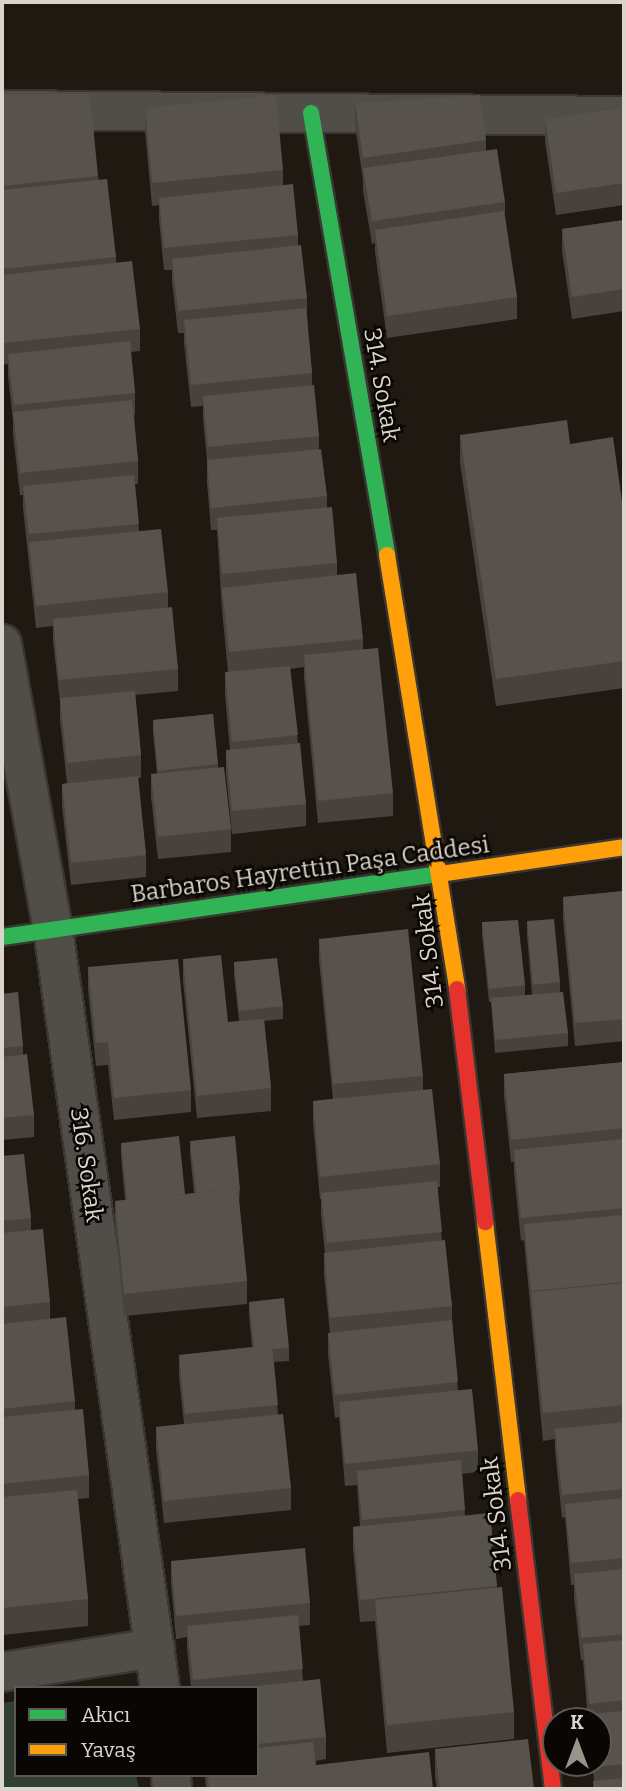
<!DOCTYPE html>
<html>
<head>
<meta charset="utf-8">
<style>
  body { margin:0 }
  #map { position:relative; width:626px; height:1791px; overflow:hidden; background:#1f1912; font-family:Bitter,serif }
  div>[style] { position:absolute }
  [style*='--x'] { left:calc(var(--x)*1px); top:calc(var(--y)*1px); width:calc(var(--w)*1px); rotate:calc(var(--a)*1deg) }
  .green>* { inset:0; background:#313f31 }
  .roads { filter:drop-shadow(2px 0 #3a3631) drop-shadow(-2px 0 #3a3631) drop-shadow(0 2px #3a3631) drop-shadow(0 -2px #3a3631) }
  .street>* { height:38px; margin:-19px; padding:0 19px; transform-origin:19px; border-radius:19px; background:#514d48 }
  .fast>* { height:16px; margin:-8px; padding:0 8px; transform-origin:8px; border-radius:8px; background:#30b455 }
  .slow>* { height:16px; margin:-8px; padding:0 8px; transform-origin:8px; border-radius:8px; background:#ff9f0a }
  .jam>* { height:16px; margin:-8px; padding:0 8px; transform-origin:8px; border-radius:8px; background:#e5322d }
  .wall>* { inset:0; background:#48423d }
  .building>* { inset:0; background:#58524c }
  span { translate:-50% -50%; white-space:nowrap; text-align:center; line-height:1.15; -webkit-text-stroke:5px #090603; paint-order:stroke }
  .street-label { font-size:24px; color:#dbd4cc }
  .frame { position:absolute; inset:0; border:4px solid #dbd4cc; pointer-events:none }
  .legend { position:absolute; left:14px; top:1686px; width:245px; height:91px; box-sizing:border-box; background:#090603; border:2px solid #5d5853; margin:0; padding:9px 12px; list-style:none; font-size:21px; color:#dbd4cc }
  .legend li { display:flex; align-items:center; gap:14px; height:35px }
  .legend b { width:35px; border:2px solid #5d5853 }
  .north { position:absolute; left:542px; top:1707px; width:70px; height:70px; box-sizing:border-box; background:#090603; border:2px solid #5d5853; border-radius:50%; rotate:0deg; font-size:19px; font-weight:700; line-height:28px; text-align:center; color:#dbd4cc }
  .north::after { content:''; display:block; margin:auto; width:24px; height:32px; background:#99938b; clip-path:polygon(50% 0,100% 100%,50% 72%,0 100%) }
</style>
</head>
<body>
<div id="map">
  <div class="green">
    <i style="clip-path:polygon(16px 1701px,16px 1775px,136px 1775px,139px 1789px,2px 1789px,2px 1703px)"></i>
  </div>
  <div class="roads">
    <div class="street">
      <i style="--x:2;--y:110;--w:622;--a:0.55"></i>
      <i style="--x:2;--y:644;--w:290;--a:79.9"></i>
      <i style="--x:53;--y:929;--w:767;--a:81.98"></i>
      <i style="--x:2;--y:1672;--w:155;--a:-8.9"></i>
      <i style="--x:171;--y:1775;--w:14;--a:86"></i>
    </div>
    <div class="fast">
      <i style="--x:311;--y:113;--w:448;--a:80.2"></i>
      <i style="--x:2;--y:937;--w:443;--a:-8.2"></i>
    </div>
    <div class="slow">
      <i style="--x:387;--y:555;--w:440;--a:80.8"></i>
      <i style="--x:440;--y:874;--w:186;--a:-8.3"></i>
      <i style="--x:485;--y:1222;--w:280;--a:83.2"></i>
    </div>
    <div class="jam">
      <i style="--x:457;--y:989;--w:235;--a:83.1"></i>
      <i style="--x:518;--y:1500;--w:291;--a:83.1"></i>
    </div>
  </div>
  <div class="wall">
    <i style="clip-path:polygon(2px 94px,98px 176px,116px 257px,116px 263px,140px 329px,140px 351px,131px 352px,135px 393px,135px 415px,134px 415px,138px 461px,138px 484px,135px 484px,139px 531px,168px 592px,168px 607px,178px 669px,178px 691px,135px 695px,141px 755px,141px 778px,138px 778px,146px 855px,146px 877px,71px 885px,62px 806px,62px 784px,67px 783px,60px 720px,60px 702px,53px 641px,53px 626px,36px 628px,23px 508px,23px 495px,20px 495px,13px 434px,13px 420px,8px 376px,8px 364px,2px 365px)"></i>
    <i style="clip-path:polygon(355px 103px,486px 140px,486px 151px,505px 202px,505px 216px,517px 297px,517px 319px,387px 338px,375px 252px,375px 243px,372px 244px,363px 191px,363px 180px,355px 125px)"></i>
    <i style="clip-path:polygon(624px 107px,624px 205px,556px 215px,545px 141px,545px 119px)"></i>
    <i style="clip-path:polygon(145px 108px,283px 170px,283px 185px,298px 235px,298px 246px,307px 298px,307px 315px,312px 373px,312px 385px,319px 436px,319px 449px,327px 496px,327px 507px,337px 563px,337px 575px,363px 639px,363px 649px,393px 793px,393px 816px,318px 823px,304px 678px,304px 667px,290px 669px,298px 743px,306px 804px,306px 826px,232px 834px,226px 773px,226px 750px,230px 750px,225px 695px,225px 672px,228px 672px,222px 610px,217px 530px,211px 530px,207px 483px,207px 460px,203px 419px,203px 406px,191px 407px,184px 343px,184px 333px,178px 333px,172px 281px,172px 270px,164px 270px,159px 220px,159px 205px,152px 206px,145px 131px)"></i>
    <i style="clip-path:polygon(624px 220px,624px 311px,572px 319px,562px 251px,562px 229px)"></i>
    <i style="clip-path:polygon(460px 435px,624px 516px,624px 688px,496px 706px,460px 463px)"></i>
    <i style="clip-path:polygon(213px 714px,218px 767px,231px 829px,231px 852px,158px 859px,151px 797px,151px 774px,157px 774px,153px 733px,153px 720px)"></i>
    <i style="clip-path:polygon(624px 891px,624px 1041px,575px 1046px,563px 919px,563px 897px)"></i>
    <i style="clip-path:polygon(527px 921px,560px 982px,560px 992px,568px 1033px,568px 1046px,495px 1053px,491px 1002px,489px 1002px,482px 935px,482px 922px,525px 985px,525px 995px,532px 995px,527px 935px)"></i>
    <i style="clip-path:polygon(319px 939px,423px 1076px,423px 1090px,440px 1164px,440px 1187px,437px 1187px,442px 1241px,452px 1306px,452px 1320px,458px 1390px,478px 1450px,478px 1472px,462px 1474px,465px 1516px,490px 1513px,497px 1588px,514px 1712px,514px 1739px,387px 1753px,375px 1621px,360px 1622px,353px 1549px,353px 1527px,360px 1526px,357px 1485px,345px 1486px,339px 1417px,335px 1418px,328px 1355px,328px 1333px,330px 1333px,324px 1275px,324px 1253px,325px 1253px,321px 1215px,321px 1199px,320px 1199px,313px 1123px,313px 1101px,333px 1099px,319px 961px)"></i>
    <i style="clip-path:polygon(183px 959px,228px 1022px,239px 1021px,234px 975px,234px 962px,283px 1006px,283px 1019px,264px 1021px,271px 1088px,271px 1111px,197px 1118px,183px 981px)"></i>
    <i style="clip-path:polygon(88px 967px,191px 1090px,191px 1112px,114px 1120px,108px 1065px,96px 1066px,88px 990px)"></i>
    <i style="clip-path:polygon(2px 994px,23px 1046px,23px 1054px,34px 1115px,34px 1137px,2px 1140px)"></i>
    <i style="clip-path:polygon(624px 1062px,624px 1789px,593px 1789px,594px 1781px,592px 1763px,598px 1763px,598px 1721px,588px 1721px,583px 1660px,581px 1660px,574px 1597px,574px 1585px,571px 1585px,565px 1517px,562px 1518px,555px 1451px,555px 1439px,543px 1441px,524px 1240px,521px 1241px,514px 1172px,514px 1162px,511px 1162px,504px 1096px,504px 1074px)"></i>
    <i style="clip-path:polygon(190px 1141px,240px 1190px,239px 1203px,247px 1281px,247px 1304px,124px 1316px,115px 1224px,115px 1201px,125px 1200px,121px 1156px,121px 1143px,185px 1194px,194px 1193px,190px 1154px)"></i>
    <i style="clip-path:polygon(2px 1156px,31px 1218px,31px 1230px,50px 1302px,50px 1319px,75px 1401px,75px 1410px,89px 1475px,89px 1498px,78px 1499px,88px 1599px,88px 1626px,2px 1635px)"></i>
    <i style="clip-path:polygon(249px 1302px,289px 1348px,289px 1361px,274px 1362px,278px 1414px,291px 1488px,291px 1510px,164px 1523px,156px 1449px,156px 1427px,184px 1424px,179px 1377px,179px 1355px,252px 1347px,249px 1315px)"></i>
    <i style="clip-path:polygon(171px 1561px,310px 1603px,310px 1625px,299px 1626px,303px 1681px,326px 1737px,326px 1759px,315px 1761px,316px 1765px,433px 1789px,206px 1789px,205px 1775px,257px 1775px,257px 1688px,191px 1688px,187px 1648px,187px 1637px,176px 1639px,171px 1583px)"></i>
    <i style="clip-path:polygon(435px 1749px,534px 1789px,437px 1789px,435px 1776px)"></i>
  </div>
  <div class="building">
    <i style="clip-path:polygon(2px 94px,90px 94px,98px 176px,2px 186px)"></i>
    <i style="clip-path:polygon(276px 95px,283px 170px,152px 183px,145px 108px)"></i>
    <i style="clip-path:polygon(480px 95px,486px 140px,363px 158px,355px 103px)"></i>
    <i style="clip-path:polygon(624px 107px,624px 183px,556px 193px,545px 119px)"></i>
    <i style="clip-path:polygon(497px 149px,505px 202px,372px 221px,363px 168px)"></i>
    <i style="clip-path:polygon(107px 179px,116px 257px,2px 269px,2px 190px)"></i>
    <i style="clip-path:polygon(293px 184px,298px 235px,164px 248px,159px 198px)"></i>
    <i style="clip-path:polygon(504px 211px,517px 297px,387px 316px,375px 230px)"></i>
    <i style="clip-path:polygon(624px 220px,624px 289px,572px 297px,562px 229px)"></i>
    <i style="clip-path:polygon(301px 245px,307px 298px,178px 311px,172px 259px)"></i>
    <i style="clip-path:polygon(132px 261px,140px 329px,2px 343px,2px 275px)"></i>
    <i style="clip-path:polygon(306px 308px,312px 373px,191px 385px,184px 320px)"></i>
    <i style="clip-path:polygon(130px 341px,135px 393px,14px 405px,8px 354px)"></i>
    <i style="clip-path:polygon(314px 385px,319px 436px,208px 447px,203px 396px)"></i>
    <i style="clip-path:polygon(132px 400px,138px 461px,20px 473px,13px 412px)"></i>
    <i style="clip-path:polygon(567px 420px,570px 444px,613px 437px,624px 516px,624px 661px,496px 679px,460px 435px)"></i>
    <i style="clip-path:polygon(321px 449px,327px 496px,211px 508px,207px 460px)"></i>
    <i style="clip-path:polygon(134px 475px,139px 524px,29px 534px,23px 486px)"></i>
    <i style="clip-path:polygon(332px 507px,337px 563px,222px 574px,217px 518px)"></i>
    <i style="clip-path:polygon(161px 529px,168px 592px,36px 606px,29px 542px)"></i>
    <i style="clip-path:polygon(356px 573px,363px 639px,229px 652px,222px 588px)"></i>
    <i style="clip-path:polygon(172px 607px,178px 669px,59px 680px,53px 619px)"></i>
    <i style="clip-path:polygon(378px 648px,393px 793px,318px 801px,304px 655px)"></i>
    <i style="clip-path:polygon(290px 666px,298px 735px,232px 742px,225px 672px)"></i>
    <i style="clip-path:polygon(135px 691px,141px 755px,67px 763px,60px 698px)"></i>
    <i style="clip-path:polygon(213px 714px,218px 764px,158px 771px,153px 720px)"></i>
    <i style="clip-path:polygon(300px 743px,306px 804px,232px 811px,226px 750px)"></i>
    <i style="clip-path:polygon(224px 767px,231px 829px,158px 837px,151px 774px)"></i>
    <i style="clip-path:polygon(138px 776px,146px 855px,71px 863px,62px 784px)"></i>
    <i style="clip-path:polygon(624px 891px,624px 1019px,575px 1023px,563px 897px)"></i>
    <i style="clip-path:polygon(554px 919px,560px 982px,533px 985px,527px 921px)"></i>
    <i style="clip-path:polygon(518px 920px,525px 985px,489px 989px,482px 922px)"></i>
    <i style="clip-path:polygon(408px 929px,423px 1076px,333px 1084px,319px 939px)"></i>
    <i style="clip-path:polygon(221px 955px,228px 1022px,264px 1019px,271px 1088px,197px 1096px,183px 959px)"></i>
    <i style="clip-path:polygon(277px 958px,283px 1006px,239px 1011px,234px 962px)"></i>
    <i style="clip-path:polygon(178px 959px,191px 1090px,114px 1098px,108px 1042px,96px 1043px,88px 967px)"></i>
    <i style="clip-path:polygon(18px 992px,23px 1046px,2px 1048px,2px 994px)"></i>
    <i style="clip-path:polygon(563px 992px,568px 1033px,495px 1040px,491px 998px)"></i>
    <i style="clip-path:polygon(27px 1054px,34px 1115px,2px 1118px,2px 1057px)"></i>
    <i style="clip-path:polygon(624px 1062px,624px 1128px,511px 1140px,504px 1074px)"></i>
    <i style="clip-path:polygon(432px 1089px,440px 1164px,320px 1177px,313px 1101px)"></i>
    <i style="clip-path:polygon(179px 1136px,185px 1194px,127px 1200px,121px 1143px)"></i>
    <i style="clip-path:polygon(235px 1136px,240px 1190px,238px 1189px,196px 1193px,190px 1141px)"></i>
    <i style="clip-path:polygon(624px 1139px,624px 1208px,521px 1218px,514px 1150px)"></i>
    <i style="clip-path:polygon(24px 1154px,31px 1218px,2px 1221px,2px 1156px)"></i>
    <i style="clip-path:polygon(437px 1181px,442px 1232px,327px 1243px,321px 1193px)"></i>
    <i style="clip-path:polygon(238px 1189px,247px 1281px,124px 1294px,115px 1201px)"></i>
    <i style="clip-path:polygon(624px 1215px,624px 1282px,531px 1291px,524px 1224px)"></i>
    <i style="clip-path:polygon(43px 1229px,50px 1302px,2px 1307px,2px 1233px)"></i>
    <i style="clip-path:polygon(445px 1240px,452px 1306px,330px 1318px,324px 1253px)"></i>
    <i style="clip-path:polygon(624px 1283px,624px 1405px,543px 1413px,531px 1292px)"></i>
    <i style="clip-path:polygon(284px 1298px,289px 1348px,273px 1349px,272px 1345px,254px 1347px,249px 1302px)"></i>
    <i style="clip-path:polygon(66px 1317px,75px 1401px,2px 1409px,2px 1324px)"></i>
    <i style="clip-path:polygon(452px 1320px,458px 1382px,335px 1395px,328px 1333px)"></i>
    <i style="clip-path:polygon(272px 1345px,278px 1405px,185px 1414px,179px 1355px)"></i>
    <i style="clip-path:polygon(472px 1389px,478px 1450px,345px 1464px,339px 1402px)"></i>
    <i style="clip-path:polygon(83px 1409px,89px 1475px,2px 1484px,2px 1417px)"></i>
    <i style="clip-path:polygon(283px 1414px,291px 1488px,164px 1501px,156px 1427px)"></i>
    <i style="clip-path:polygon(624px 1422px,624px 1489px,562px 1495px,555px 1429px)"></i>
    <i style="clip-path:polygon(461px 1460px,465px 1510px,362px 1520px,357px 1471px)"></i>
    <i style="clip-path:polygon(77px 1490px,88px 1599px,2px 1608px,2px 1497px)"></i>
    <i style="clip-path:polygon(624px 1498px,624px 1558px,571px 1563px,565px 1504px)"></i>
    <i style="clip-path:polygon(490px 1513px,497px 1586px,360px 1600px,353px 1527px)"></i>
    <i style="clip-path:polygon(305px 1548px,310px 1603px,176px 1616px,171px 1561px)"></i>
    <i style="clip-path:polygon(624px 1569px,624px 1634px,581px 1638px,574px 1574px)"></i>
    <i style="clip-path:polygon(502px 1587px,514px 1712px,387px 1725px,375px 1600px)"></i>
    <i style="clip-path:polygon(298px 1615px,303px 1669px,193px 1680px,187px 1626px)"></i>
    <i style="clip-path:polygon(624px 1640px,624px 1700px,589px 1704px,583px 1644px)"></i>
    <i style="clip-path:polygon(320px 1679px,326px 1737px,257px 1744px,257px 1688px,239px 1688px)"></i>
    <i style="clip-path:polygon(624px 1711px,624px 1764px,595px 1767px,594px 1763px,598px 1763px,598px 1721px,590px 1721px,590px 1714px)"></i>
    <i style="clip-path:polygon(528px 1739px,534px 1789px,440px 1789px,435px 1749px)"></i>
    <i style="clip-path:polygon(313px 1742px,316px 1765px,429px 1752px,433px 1789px,209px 1789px,208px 1775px,257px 1775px,257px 1748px)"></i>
    <i style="clip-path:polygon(624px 1778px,624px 1789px,594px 1789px,593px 1781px)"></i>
  </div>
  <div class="street-label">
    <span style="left:381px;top:385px;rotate:80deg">314. Sokak</span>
    <span style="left:310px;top:870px;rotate:-8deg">Barbaros Hayrettin Paşa Caddesi</span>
    <span style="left:429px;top:951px;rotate:-97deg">314. Sokak</span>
    <span style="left:86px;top:1165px;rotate:82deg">316. Sokak</span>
    <span style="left:497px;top:1514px;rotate:-97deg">314. Sokak</span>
  </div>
  <div class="frame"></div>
  <ul class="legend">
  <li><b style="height:9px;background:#30b455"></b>Akıcı</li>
  <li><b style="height:9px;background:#ff9f0a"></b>Yavaş</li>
  </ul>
  <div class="north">K</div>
</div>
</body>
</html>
